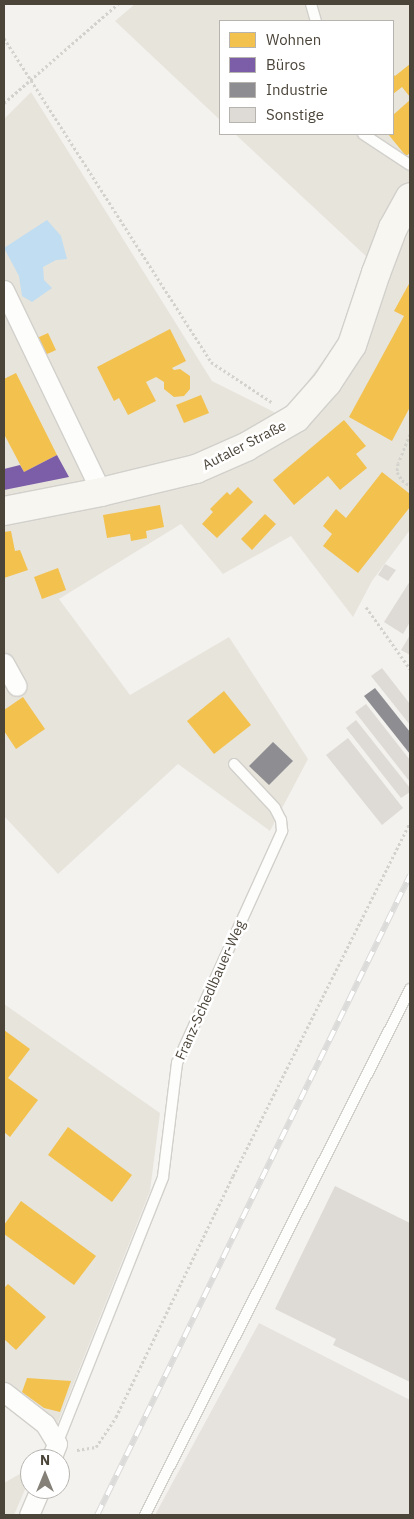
<!DOCTYPE html>
<html>
<head>
<meta charset="utf-8">
<style>
  body { margin:0 }
  #map { position:relative; width:414px; height:1519px; overflow:hidden; background:#f4f2ee; font-family:"IBM Plex Sans",sans-serif }
  div>[style] { position:absolute }
  [style*='--x'] { left:calc(var(--x)*1px); top:calc(var(--y)*1px); width:calc(var(--w)*1px); rotate:calc(var(--a)*1deg) }
  .residential>* { inset:0; background:#e7e4dc }
  .parking>* { inset:0; background:#e6e3df }
  .water>* { inset:0; background:#c0ddf1 }
  .homes>* { inset:0; background:#f2c14e }
  .offices>* { inset:0; background:#7b5ea7 }
  .industry>* { inset:0; background:#8d8d92 }
  .building>* { inset:0; background:#dedbd6 }
  .path>* { height:3px; margin-top:-1.5px; transform-origin:0; background:repeating-linear-gradient(90deg,#d3d2cc 0 2.5px,transparent 0 5px) }
  .roads { filter:drop-shadow(1px 0 #d2d0cb) drop-shadow(-1px 0 #d2d0cb) drop-shadow(0 1px #d2d0cb) drop-shadow(0 -1px #d2d0cb) }
  .service>* { height:10px; margin:-5px; padding:0 5px; transform-origin:5px; border-radius:5px; background:#fdfdfc }
  .minor>* { height:19px; margin:-9.5px; padding:0 9.5px; transform-origin:9.5px; border-radius:9.5px; background:#fdfdfc }
  .secondary>* { height:28px; margin:-14px; padding:0 14px; transform-origin:14px; border-radius:14px; background:#f7f6f1 }
  .rail>* { height:5.5px; margin-top:-2.75px; transform-origin:0; background:repeating-linear-gradient(90deg,#fff 0 11px,#dbdbda 0 22px); box-sizing:border-box; border-block:1px solid #dbdbda }
  span { translate:-50% -50%; white-space:nowrap; text-align:center; line-height:1.15; -webkit-text-stroke:5px #fff; paint-order:stroke }
  .street-label { font-size:14px; color:#4b4439 }
  .frame { position:absolute; inset:0; border:5px solid #4b4439; pointer-events:none }
  .legend { position:absolute; left:219px; top:20px; width:175px; height:115px; box-sizing:border-box; background:#fff; border:1px solid #b7b4b0; margin:0; padding:6px 9px; list-style:none; font-size:15px; color:#4b4439 }
  .legend li { display:flex; align-items:center; gap:10px; height:25px }
  .legend b { width:25px; border:1px solid #b7b4b0 }
  .north { position:absolute; left:20px; top:1449px; width:50px; height:50px; box-sizing:border-box; background:#fff; border:1px solid #b7b4b0; border-radius:50%; rotate:0deg; font-size:14px; font-weight:700; line-height:20px; text-align:center; color:#4b4439 }
  .north::after { content:''; display:block; margin:auto; width:18px; height:22px; background:#868178; clip-path:polygon(50% 0,100% 100%,50% 72%,0 100%) }
</style>
</head>
<body>
<div id="map">
  <div class="residential">
    <i style="clip-path:polygon(135px 4px,410px 4px,410px 530px,372px 581px,353px 617px,291px 536px,223px 574px,181px 524px,59px 599px,130px 695px,229px 637px,308px 759px,270px 831px,178px 764px,58px 874px,4px 816px,4px 119px,31px 92px,212px 381px,282px 416px,337px 342px,369px 259px,235px 134px,393px 134px,393px 21px,220px 21px,220px 120px,115px 21px)"></i>
    <i style="clip-path:polygon(4px 1004px,160px 1113px,150px 1191px,57px 1425px,4px 1384px)"></i>
    <i style="clip-path:polygon(30px 1468px,30px 1478px,14px 1515px,4px 1515px,4px 1483px)"></i>
  </div>
  <div class="parking">
    <i style="clip-path:polygon(259px 1323px,410px 1400px,410px 1515px,155px 1515px)"></i>
  </div>
  <div class="water">
    <i style="clip-path:polygon(47px 220px,61px 236px,67px 259px,56px 260px,43px 267px,44px 280px,52px 288px,32px 302px,22px 296px,19px 276px,4px 248px)"></i>
  </div>
  <div class="homes">
    <i style="clip-path:polygon(410px 64px,410px 97px,402px 87px,393px 94px,393px 74px,395px 76px)"></i>
    <i style="clip-path:polygon(410px 100px,410px 153px,406px 156px,388px 134px,393px 134px,393px 115px)"></i>
    <i style="clip-path:polygon(410px 282px,410px 407px,392px 441px,349px 417px,404px 316px,394px 311px)"></i>
    <i style="clip-path:polygon(170px 329px,186px 361px,172px 368px,174px 370px,180px 369px,190px 376px,190px 389px,184px 396px,174px 397px,164px 389px,164px 382px,156px 377px,146px 382px,156px 401px,128px 415px,119px 398px,114px 401px,97px 367px)"></i>
    <i style="clip-path:polygon(48px 333px,56px 350px,45px 355px,37px 338px)"></i>
    <i style="clip-path:polygon(16px 373px,57px 455px,24px 472px,4px 434px,4px 379px)"></i>
    <i style="clip-path:polygon(201px 395px,209px 413px,184px 423px,176px 405px)"></i>
    <i style="clip-path:polygon(344px 420px,366px 446px,356px 454px,367px 468px,340px 490px,328px 476px,294px 505px,273px 480px)"></i>
    <i style="clip-path:polygon(382px 472px,410px 494px,410px 507px,358px 573px,323px 546px,332px 534px,323px 526px,336px 509px,346px 518px)"></i>
    <i style="clip-path:polygon(238px 487px,253px 502px,217px 538px,202px 524px,213px 512px,210px 509px,227px 492px,230px 495px)"></i>
    <i style="clip-path:polygon(160px 505px,164px 527px,146px 531px,147px 538px,131px 541px,130px 534px,107px 538px,103px 515px)"></i>
    <i style="clip-path:polygon(265px 514px,276px 524px,252px 550px,241px 539px)"></i>
    <i style="clip-path:polygon(11px 531px,15px 551px,20px 550px,28px 570px,4px 578px,4px 532px)"></i>
    <i style="clip-path:polygon(58px 568px,66px 590px,42px 599px,34px 577px)"></i>
    <i style="clip-path:polygon(224px 691px,251px 725px,214px 754px,187px 721px)"></i>
    <i style="clip-path:polygon(23px 697px,45px 729px,16px 749px,4px 731px,4px 710px)"></i>
    <i style="clip-path:polygon(4px 1030px,30px 1049px,8px 1078px,38px 1100px,10px 1137px,4px 1132px)"></i>
    <i style="clip-path:polygon(68px 1127px,132px 1175px,112px 1202px,48px 1155px)"></i>
    <i style="clip-path:polygon(21px 1201px,96px 1256px,74px 1285px,4px 1234px,4px 1225px)"></i>
    <i style="clip-path:polygon(8px 1284px,46px 1317px,16px 1350px,4px 1339px,4px 1288px)"></i>
    <i style="clip-path:polygon(27px 1378px,71px 1381px,60px 1412px,44px 1408px,22px 1392px)"></i>
  </div>
  <div class="offices">
    <i style="clip-path:polygon(57px 455px,69px 477px,4px 490px,4px 469px,20px 465px,24px 472px)"></i>
  </div>
  <div class="industry">
    <i style="clip-path:polygon(375px 688px,410px 732px,410px 754px,364px 696px)"></i>
    <i style="clip-path:polygon(273px 742px,293px 761px,269px 785px,249px 766px)"></i>
  </div>
  <div class="building">
    <i style="clip-path:polygon(385px 564px,396px 570px,388px 581px,378px 575px)"></i>
    <i style="clip-path:polygon(410px 581px,410px 622px,403px 634px,384px 622px)"></i>
    <i style="clip-path:polygon(410px 635px,410px 655px,401px 650px)"></i>
    <i style="clip-path:polygon(382px 668px,410px 704px,410px 725px,371px 676px)"></i>
    <i style="clip-path:polygon(366px 704px,410px 760px,410px 782px,355px 712px)"></i>
    <i style="clip-path:polygon(356px 720px,410px 788px,410px 792px,401px 798px,346px 728px)"></i>
    <i style="clip-path:polygon(348px 738px,403px 808px,382px 825px,326px 755px)"></i>
    <i style="clip-path:polygon(335px 1186px,410px 1223px,410px 1382px,333px 1345px,336px 1339px,275px 1309px)"></i>
  </div>
  <div class="path">
    <i style="--x:4;--y:38;--w:384;--a:57.4"></i>
    <i style="--x:211;--y:362;--w:74;--a:33.5"></i>
    <i style="--x:4;--y:103;--w:151;--a:-41"></i>
    <i style="--x:410;--y:434;--w:31;--a:112"></i>
    <i style="--x:398;--y:463;--w:9;--a:96"></i>
    <i style="--x:397;--y:472;--w:9;--a:58"></i>
    <i style="--x:402;--y:480;--w:10;--a:37"></i>
    <i style="--x:366;--y:607;--w:76;--a:54.6"></i>
    <i style="--x:77;--y:1450;--w:19;--a:-9"></i>
    <i style="--x:96;--y:1447;--w:36;--a:-56"></i>
    <i style="--x:116;--y:1417;--w:268;--a:-64.1"></i>
    <i style="--x:233;--y:1176;--w:395;--a:-63.4"></i>
  </div>
  <div class="roads">
    <div class="service">
      <i style="--x:311;--y:4;--w:18;--a:74"></i>
      <i style="--x:363;--y:134;--w:56;--a:33.4"></i>
      <i style="--x:57;--y:1444;--w:287;--a:-68.3"></i>
      <i style="--x:163;--y:1177;--w:115;--a:-83"></i>
      <i style="--x:177;--y:1063;--w:255;--a:-65.6"></i>
      <i style="--x:282;--y:831;--w:11;--a:-95"></i>
      <i style="--x:281;--y:820;--w:13;--a:-117"></i>
      <i style="--x:275;--y:808;--w:60;--a:-133"></i>
      <i style="--x:145;--y:1515;--w:589;--a:-63.26"></i>
    </div>
    <div class="minor">
      <i style="--x:4;--y:290;--w:224;--a:64.3"></i>
      <i style="--x:4;--y:663;--w:26;--a:61"></i>
      <i style="--x:4;--y:1392;--w:52;--a:38"></i>
      <i style="--x:45;--y:1424;--w:23;--a:59"></i>
      <i style="--x:57;--y:1444;--w:16;--a:112"></i>
      <i style="--x:29;--y:1515;--w:28;--a:-67"></i>
    </div>
    <div class="secondary">
      <i style="--x:4;--y:511;--w:99;--a:-11.1"></i>
      <i style="--x:101;--y:492;--w:98;--a:-13.6"></i>
      <i style="--x:196;--y:469;--w:55;--a:-23.7"></i>
      <i style="--x:246;--y:447;--w:58;--a:-30.1"></i>
      <i style="--x:296;--y:418;--w:47;--a:-48.5"></i>
      <i style="--x:327;--y:383;--w:45;--a:-56.7"></i>
      <i style="--x:352;--y:345;--w:76;--a:-71.6"></i>
      <i style="--x:376;--y:273;--w:48;--a:-69.3"></i>
      <i style="--x:393;--y:228;--w:35;--a:-61"></i>
    </div>
  </div>
  <div class="rail">
    <i style="--x:97;--y:1515;--w:712;--a:-63.94"></i>
  </div>
  <div class="street-label">
    <span style="left:244px;top:445px;rotate:-27deg">Autaler Straße</span>
    <span style="left:210px;top:990px;rotate:-66deg">Franz-Schedlbauer-Weg</span>
  </div>
  <div class="frame"></div>
  <ul class="legend">
  <li><b style="height:14px;background:#f2c14e"></b>Wohnen</li>
  <li><b style="height:14px;background:#7b5ea7"></b>Büros</li>
  <li><b style="height:14px;background:#8d8d92"></b>Industrie</li>
  <li><b style="height:14px;background:#dedbd6"></b>Sonstige</li>
  </ul>
  <div class="north">N</div>
</div>
</body>
</html>
